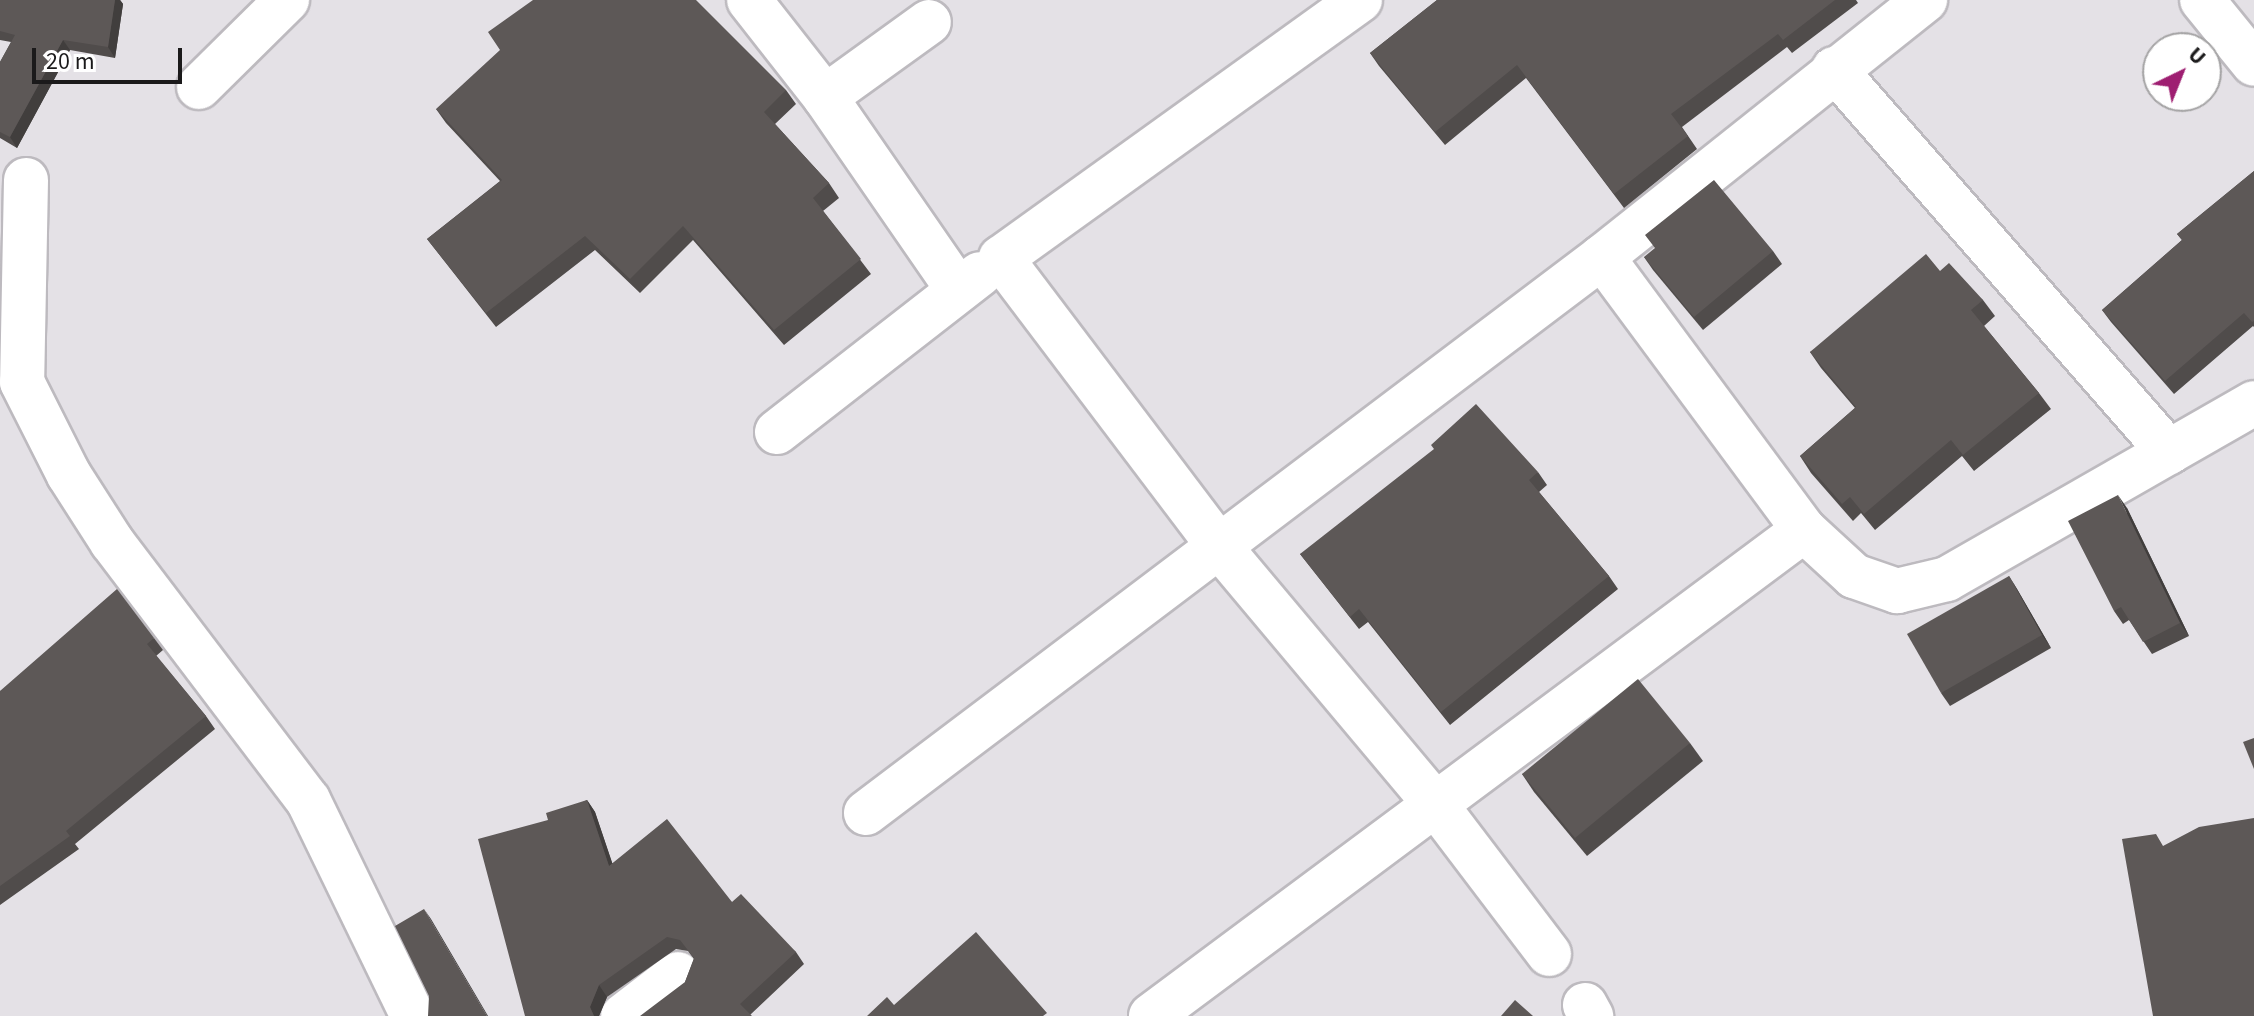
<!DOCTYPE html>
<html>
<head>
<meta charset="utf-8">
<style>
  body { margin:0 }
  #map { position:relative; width:2254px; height:1016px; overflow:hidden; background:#e4e1e6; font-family:"Source Sans 3",sans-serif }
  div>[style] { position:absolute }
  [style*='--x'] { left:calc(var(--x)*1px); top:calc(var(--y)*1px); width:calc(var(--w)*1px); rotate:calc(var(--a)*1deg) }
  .roads { filter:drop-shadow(2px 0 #bdbabf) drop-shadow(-2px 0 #bdbabf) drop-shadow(0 2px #bdbabf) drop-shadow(0 -2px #bdbabf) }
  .minor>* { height:44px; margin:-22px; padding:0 22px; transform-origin:22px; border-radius:22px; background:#fff }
  .wall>* { inset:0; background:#504c4b }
  .shaded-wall>* { inset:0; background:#413e3d }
  .building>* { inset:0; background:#5d5857 }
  span { translate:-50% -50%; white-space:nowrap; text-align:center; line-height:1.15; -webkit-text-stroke:8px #fff; paint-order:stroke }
  .north { position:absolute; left:2142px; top:32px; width:80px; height:80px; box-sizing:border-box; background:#fff; border:2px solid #a4a3a4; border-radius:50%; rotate:43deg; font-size:22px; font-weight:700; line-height:32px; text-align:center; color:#1b1a1b }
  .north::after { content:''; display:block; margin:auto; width:28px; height:36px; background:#9e1e71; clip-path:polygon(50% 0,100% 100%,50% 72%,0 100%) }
  .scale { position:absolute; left:32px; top:48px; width:150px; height:36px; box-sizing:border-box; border:4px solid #1b1a1b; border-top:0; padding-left:10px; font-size:24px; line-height:28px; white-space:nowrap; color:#1b1a1b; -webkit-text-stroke:6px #fff; paint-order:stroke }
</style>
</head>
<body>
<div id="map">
  <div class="roads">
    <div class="minor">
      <i style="--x:749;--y:0;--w:123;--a:51.9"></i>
      <i style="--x:825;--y:97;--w:234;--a:55.4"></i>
      <i style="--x:1360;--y:0;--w:442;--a:144.3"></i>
      <i style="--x:1001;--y:258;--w:360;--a:52.9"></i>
      <i style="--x:1218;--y:545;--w:339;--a:50"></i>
      <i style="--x:1436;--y:805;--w:187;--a:52.8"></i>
      <i style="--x:2202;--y:0;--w:82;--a:50.9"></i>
      <i style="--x:1834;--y:69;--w:509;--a:48.82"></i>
      <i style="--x:199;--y:87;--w:124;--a:-44.7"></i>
      <i style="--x:825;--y:97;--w:128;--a:-35.8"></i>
      <i style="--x:26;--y:180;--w:202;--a:91.1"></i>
      <i style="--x:22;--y:382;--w:104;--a:63.2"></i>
      <i style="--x:69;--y:475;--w:80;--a:57.3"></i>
      <i style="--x:112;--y:542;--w:324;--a:52.8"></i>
      <i style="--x:308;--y:800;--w:240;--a:64.1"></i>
      <i style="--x:1602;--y:257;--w:340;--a:53.5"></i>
      <i style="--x:1804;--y:530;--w:68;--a:42.6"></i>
      <i style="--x:1854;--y:576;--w:46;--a:19.2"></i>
      <i style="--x:1897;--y:591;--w:51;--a:-13.5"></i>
      <i style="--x:1947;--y:579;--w:354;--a:-29.8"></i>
      <i style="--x:777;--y:432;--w:257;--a:-37.9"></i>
      <i style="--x:866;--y:813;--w:922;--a:-37.07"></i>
      <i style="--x:1602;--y:257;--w:413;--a:-38.5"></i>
      <i style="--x:1585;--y:1005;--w:13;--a:61"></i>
      <i style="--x:623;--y:1016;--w:69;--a:-37.4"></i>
      <i style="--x:1151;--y:1016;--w:814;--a:-36.66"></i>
    </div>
  </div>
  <div class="wall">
    <i style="clip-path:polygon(0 0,120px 0,123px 4px,115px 58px,70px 50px,17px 148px,0 138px,0 62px,11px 42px,0 40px)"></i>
    <i style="clip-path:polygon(1437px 0,1856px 0,1858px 3px,1792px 53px,1787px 47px,1682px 127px,1697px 149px,1624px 208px,1526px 78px,1445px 145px,1379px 66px,1370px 53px)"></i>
    <i style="clip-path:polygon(786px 90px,796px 104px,775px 124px,829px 183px,839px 198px,823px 211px,871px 274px,784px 345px,693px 240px,640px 293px,595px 250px,496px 327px,427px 239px,500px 181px,446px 123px,436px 109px)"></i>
    <i style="clip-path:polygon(2254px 171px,2254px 327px,2253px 326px,2174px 394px,2111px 322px,2102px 310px,2182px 240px,2177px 234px)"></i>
    <i style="clip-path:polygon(1773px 251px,1782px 264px,1703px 330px,1653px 270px,1644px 257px)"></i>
    <i style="clip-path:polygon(1940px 271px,1983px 300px,1995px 316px,1984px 326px,2039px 393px,2051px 409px,1974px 471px,1962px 456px,1875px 530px,1861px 513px,1853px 521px,1811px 473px,1800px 456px,1855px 408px,1821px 368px,1810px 352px)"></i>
    <i style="clip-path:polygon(1538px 472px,1547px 485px,1539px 492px,1609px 576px,1618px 589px,1450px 725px,1368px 622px,1359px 629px,1300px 554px)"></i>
    <i style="clip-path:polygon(2127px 508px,2189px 636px,2152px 654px,2129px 620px,2123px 624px,2114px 611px)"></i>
    <i style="clip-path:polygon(2009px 576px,2017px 589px,2051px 648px,1950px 706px,1941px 693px)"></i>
    <i style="clip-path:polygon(154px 638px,163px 650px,156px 656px,206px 716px,215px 729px,75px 844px,79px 849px,0 905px,0 691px)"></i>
    <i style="clip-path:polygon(1690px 743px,1703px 761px,1587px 856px,1534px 792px,1522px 774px)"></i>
    <i style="clip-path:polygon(587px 800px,595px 812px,612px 863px,732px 902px,796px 952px,804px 964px,750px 1015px,685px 982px,694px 959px,688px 951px,676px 949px,607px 997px,599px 1016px,525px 1016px,548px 820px)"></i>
  </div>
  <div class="shaded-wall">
    <i style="clip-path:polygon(115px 0,120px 0,123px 4px,115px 58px,108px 47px)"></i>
    <i style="clip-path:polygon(63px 40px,70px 50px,17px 148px,10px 137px)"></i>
    <i style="clip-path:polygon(2118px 495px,2127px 508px,2189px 636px,2180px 623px)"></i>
    <i style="clip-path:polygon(2009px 576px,2017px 589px,2051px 648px,2042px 635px)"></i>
    <i style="clip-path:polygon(587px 800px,595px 812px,617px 877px,609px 866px)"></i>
    <i style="clip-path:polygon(424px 909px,431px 919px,488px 1016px,487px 1016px)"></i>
    <i style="clip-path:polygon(599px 985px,607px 997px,599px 1016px,594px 1016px,590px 1007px)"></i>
  </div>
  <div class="building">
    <i style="clip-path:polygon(0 0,115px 0,108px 47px,63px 40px,10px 137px,0 132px,0 62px,15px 35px,0 31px)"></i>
    <i style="clip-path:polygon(533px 0,696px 0,786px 90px,764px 112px,829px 183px,813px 198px,861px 259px,774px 330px,683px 226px,630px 279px,585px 236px,486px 313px,427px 239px,502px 180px,436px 109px,500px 50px,488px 32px)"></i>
    <i style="clip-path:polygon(1437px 0,1835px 0,1783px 40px,1778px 34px,1671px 114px,1688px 136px,1614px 194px,1517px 65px,1435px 132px,1370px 53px)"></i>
    <i style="clip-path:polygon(2254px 171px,2254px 321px,2252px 322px,2244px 313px,2165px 381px,2102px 310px,2182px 240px,2177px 234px)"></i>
    <i style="clip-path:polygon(1714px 180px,1773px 251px,1694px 317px,1644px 257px,1655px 248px,1645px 235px)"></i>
    <i style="clip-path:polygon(1926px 254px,1940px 271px,1949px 263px,1983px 300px,1971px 310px,2039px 393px,1963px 455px,1951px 440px,1864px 514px,1850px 497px,1842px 504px,1800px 456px,1856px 407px,1810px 352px)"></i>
    <i style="clip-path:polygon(1476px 404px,1538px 472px,1529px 480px,1609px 576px,1441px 712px,1359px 609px,1350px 617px,1300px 554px,1434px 449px,1431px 445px)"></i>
    <i style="clip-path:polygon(2118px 495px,2180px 623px,2143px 642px,2121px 607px,2114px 611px,2068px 521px)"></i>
    <i style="clip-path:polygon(2009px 576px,2042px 635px,1941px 693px,1907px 634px)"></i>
    <i style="clip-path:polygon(117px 589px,154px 638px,147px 644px,206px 716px,66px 831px,70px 836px,0 886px,0 691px)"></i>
    <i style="clip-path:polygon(1638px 679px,1690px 743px,1575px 838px,1522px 774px)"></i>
    <i style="clip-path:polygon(2254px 738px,2254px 769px,2243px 742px)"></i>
    <i style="clip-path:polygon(587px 800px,609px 866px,667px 819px,732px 902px,741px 894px,796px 952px,740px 1004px,752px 1016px,640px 1016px,685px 982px,694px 958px,680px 940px,667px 937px,599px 985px,590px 1007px,594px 1016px,525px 1016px,478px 839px,548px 820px,546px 813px)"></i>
    <i style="clip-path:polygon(2254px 818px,2254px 1016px,2153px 1016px,2122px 839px,2156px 834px,2163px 846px,2199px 827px)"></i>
    <i style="clip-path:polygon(424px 909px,487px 1016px,428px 1016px,429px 996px,395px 926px)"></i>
    <i style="clip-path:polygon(976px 932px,1047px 1013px,1043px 1016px,867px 1016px,887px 997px,894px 1005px)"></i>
    <i style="clip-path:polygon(1515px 1000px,1533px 1016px,1501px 1016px)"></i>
  </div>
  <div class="north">U</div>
  <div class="scale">20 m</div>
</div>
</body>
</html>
